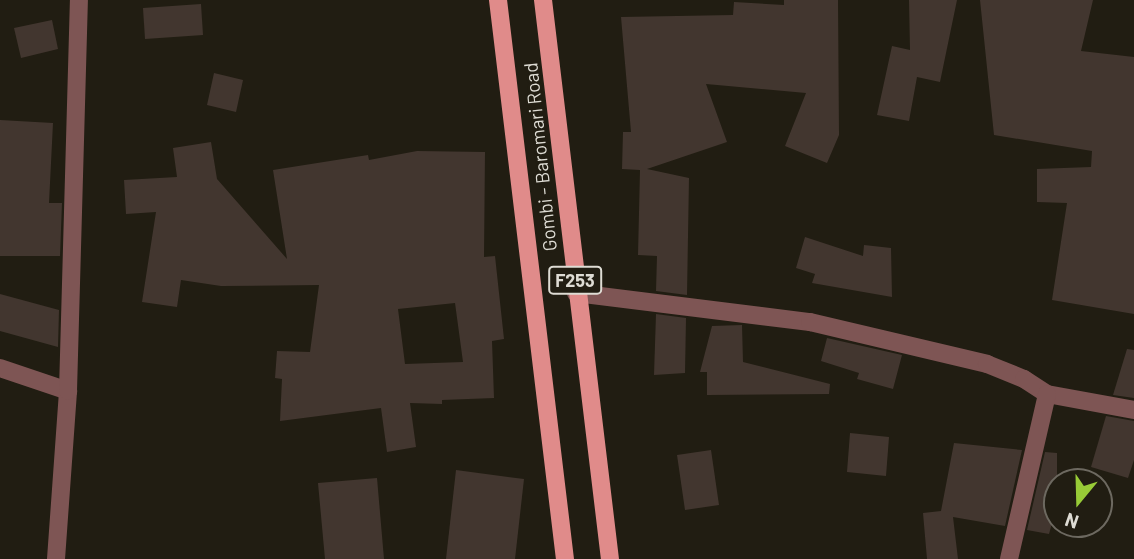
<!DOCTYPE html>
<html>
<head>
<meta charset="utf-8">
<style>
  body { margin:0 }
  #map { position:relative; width:1134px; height:559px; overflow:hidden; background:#211d12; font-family:Barlow,sans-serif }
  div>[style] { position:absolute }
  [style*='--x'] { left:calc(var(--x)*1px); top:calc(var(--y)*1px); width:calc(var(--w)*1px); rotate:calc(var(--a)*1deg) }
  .building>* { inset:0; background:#42362f }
  .minor>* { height:18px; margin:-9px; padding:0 9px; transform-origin:9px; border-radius:9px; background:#7e5554 }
  .major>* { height:18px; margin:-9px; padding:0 9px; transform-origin:9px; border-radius:9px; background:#e08b8a }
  span { translate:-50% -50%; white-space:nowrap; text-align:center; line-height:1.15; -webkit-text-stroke:5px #211d12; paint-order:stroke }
  .shield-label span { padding:2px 5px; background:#211d12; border:2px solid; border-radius:5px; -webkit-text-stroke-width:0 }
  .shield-label { font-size:18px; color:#dedcd4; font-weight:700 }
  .street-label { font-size:19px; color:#dedcd4 }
  .north { position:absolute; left:1043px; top:468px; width:70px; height:70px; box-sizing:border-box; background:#211d12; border:2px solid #6d6960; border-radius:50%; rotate:199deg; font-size:19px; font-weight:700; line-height:28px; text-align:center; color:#dedcd4 }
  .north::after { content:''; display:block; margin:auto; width:24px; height:32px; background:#98cb37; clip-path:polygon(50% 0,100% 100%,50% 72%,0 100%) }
</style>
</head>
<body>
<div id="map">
  <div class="building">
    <i style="clip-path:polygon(784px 0,838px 0,839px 135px,827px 163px,785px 146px,806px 93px,706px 84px,727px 142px,647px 169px,689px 178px,687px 295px,656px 291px,657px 256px,638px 255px,640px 170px,622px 169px,623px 132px,631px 132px,621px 17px,733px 15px,734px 2px,784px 5px)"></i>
    <i style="clip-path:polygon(909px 0,957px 0,940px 82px,917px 77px,909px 121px,877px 115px,892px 46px,910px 50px)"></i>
    <i style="clip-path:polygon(980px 0,1093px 0,1081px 51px,1134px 57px,1134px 314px,1052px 300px,1067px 203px,1037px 202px,1037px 169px,1091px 167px,1092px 151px,994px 135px)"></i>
    <i style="clip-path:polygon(201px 4px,203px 35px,145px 39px,143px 8px)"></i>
    <i style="clip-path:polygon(52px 20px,58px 49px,21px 58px,14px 28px)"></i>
    <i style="clip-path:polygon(214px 73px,243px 80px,236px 112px,207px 105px)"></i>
    <i style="clip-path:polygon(0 120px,53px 123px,49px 203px,62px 203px,60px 256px,0 256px)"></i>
    <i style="clip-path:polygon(evenodd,211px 142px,217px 179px,287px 259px,273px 170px,368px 155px,369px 160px,417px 151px,485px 152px,484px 257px,495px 256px,504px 339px,492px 341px,494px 398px,442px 400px,442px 404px,410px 403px,416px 447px,387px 452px,381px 408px,280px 421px,282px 379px,275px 378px,277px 351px,310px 352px,319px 285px,221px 286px,181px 280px,177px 307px,142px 302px,156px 212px,126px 214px,124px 180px,177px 177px,173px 148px,211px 142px,455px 303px,463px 362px,405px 364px,398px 309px,455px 303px)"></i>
    <i style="clip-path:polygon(805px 237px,863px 256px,864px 245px,891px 248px,892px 297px,812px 283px,815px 274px,796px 268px)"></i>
    <i style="clip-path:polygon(0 294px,59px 310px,58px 347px,0 331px)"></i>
    <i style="clip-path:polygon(656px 314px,686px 318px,685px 373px,654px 375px)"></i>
    <i style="clip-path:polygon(742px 325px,743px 362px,830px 384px,829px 394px,707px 395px,707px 372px,700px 372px,712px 326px)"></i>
    <i style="clip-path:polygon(827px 338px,902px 355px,893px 389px,857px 379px,859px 373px,821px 361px)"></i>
    <i style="clip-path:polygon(1127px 349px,1134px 350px,1134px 398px,1113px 395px)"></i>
    <i style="clip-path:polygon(1106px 416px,1134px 421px,1134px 460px,1128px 478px,1091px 467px)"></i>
    <i style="clip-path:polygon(850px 433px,889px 437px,886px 476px,847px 472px)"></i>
    <i style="clip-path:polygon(954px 443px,1022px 450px,1005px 526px,953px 517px,958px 559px,927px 559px,923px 513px,941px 511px)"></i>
    <i style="clip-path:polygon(711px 450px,719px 505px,685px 510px,677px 455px)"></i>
    <i style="clip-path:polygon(1045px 452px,1057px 453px,1057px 505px,1049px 534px,1027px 530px)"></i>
    <i style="clip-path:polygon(456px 470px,524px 479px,515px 559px,446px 559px)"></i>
    <i style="clip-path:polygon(377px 478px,384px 559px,325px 559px,318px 483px)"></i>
  </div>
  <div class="minor">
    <i style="--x:576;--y:293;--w:236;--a:7.1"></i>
    <i style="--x:810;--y:322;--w:182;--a:13.3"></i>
    <i style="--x:987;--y:364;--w:40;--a:22"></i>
    <i style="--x:1024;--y:379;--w:27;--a:33"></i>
    <i style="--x:1047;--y:394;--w:88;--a:10.4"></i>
    <i style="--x:0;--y:368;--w:72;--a:18.7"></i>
    <i style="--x:56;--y:559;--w:168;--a:-85.9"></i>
    <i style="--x:68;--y:391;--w:391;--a:-88.4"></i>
    <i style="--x:1009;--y:559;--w:169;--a:-77"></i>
  </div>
  <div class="major">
    <i style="--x:498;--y:0;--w:563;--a:83.17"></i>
    <i style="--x:543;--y:0;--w:563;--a:83.17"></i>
  </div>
  <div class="shield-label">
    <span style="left:575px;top:280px">F253</span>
  </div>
  <div class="street-label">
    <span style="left:540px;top:157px;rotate:-96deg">Gombi - Baromari Road</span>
  </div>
  <div class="north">N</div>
</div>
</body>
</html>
